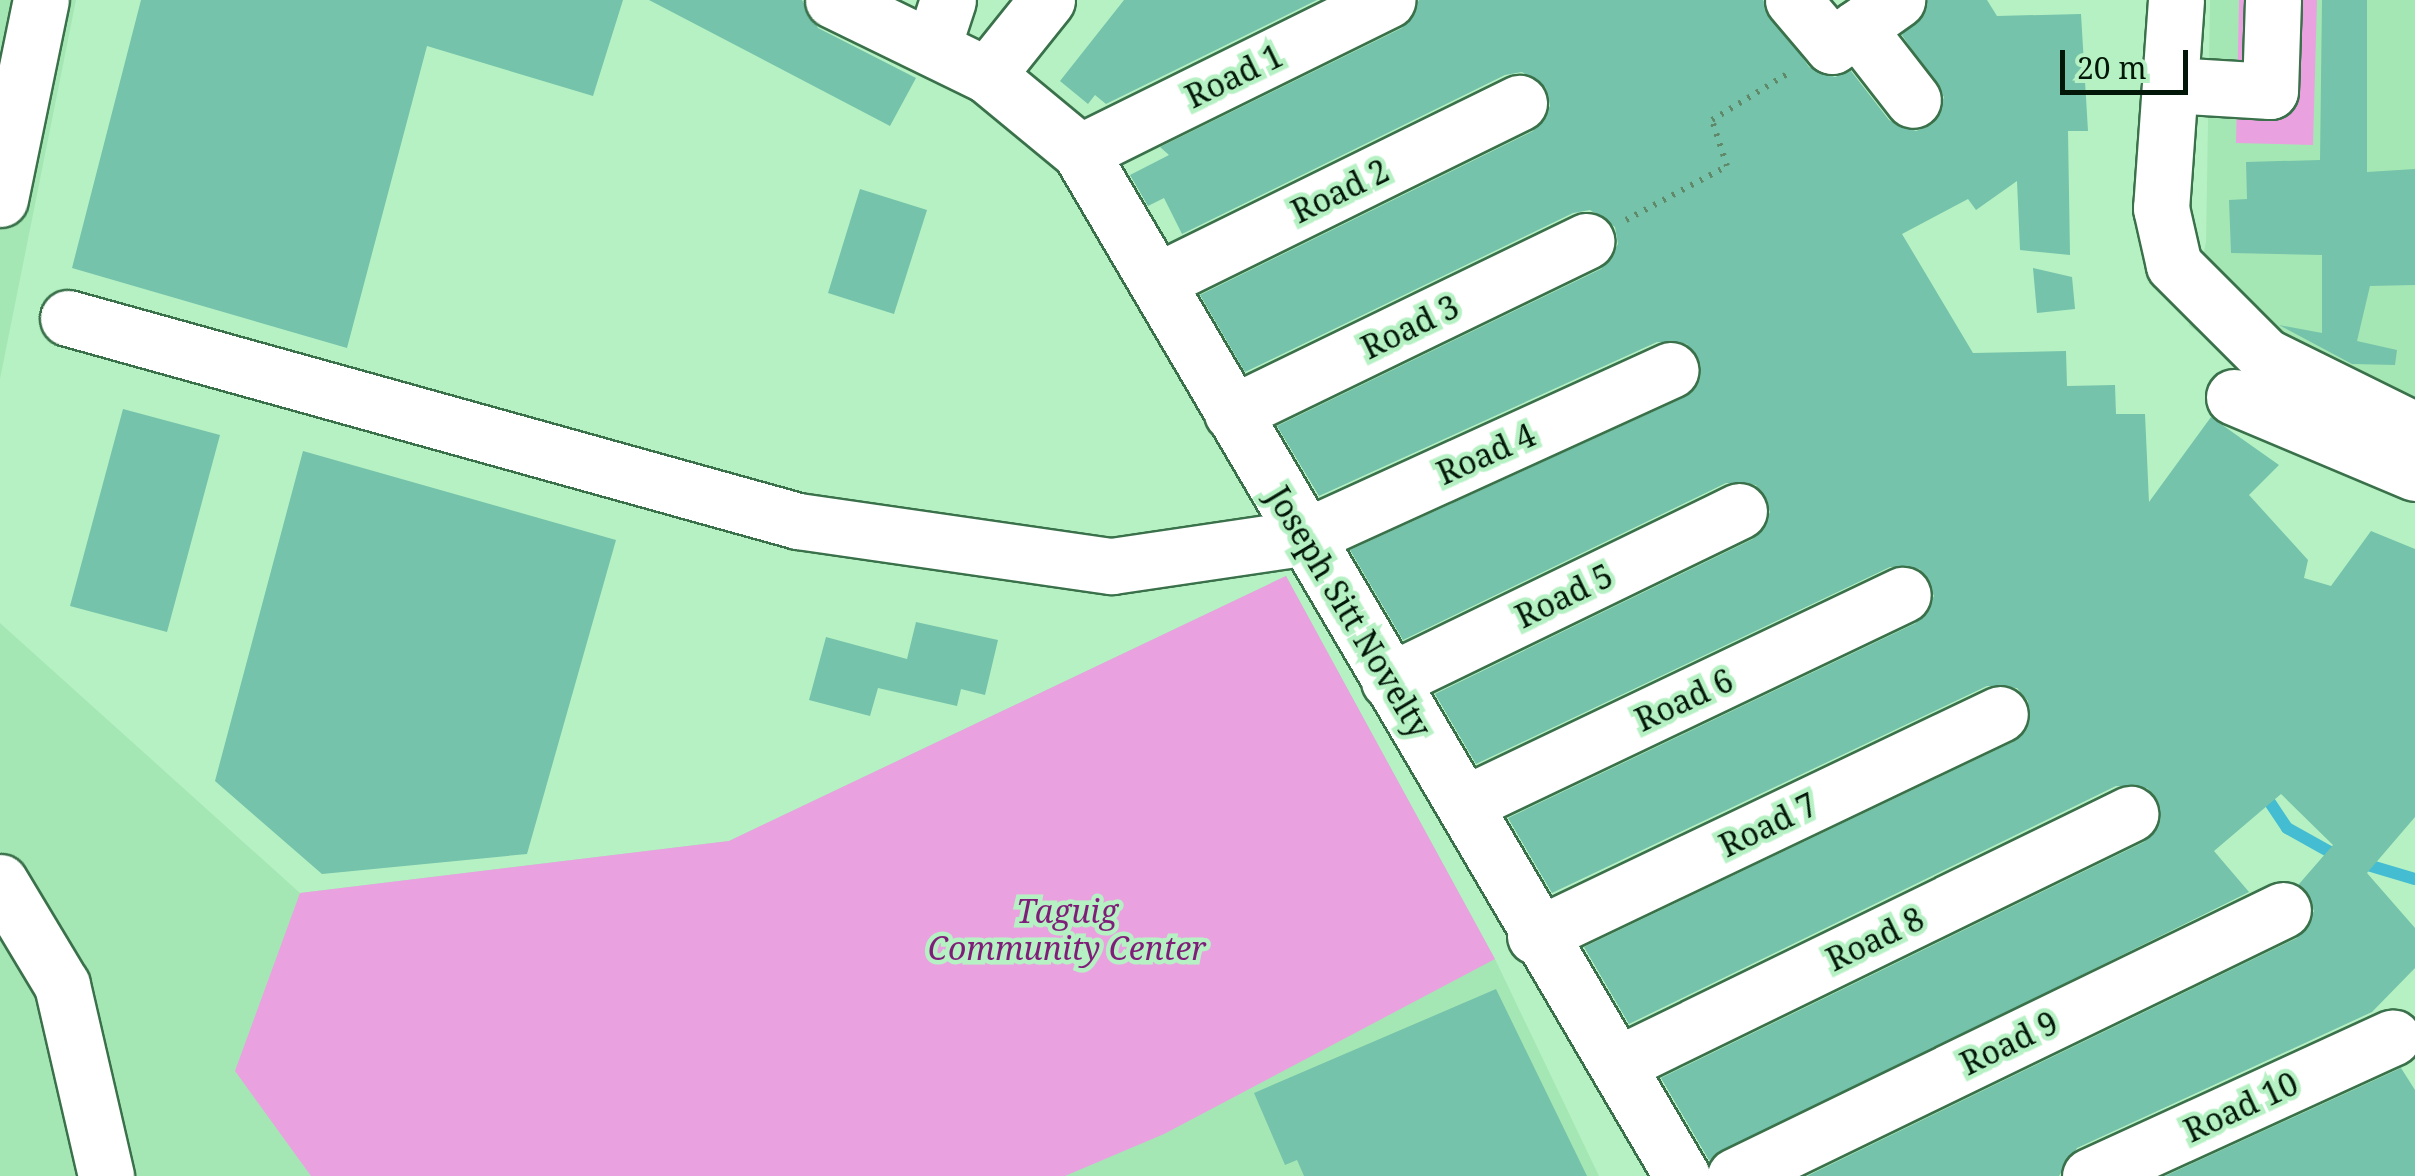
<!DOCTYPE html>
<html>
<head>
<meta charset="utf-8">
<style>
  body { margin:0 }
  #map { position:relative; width:2415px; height:1176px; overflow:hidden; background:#b6f1c4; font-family:"Noto Serif",serif }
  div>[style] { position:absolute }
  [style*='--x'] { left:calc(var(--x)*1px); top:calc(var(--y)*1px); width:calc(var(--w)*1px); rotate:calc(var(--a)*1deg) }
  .built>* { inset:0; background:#a5e7b4 }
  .green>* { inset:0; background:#e9a1df }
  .stream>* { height:12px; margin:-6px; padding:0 6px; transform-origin:6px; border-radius:6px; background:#44bcd1 }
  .building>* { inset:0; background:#75c3aa }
  .path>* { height:6px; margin-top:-3px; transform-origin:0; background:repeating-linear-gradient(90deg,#60896a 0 2.5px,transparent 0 10.5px) }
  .roads { filter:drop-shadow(2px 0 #3a714a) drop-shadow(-2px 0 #3a714a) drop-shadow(0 2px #3a714a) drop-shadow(0 -2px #3a714a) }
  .minor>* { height:55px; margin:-27.5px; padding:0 27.5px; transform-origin:27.5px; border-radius:27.5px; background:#fff }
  span { translate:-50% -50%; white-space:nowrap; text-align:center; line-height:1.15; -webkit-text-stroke:9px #b6f1c4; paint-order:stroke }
  .street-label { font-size:32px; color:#021707 }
  .park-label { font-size:32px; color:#7f1e78; font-style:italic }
  .scale { position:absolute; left:2060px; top:50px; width:128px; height:45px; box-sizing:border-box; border:5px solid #021707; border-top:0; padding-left:12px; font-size:30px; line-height:35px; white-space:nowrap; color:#021707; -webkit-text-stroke:8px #b6f1c4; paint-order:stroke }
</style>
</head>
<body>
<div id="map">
  <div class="built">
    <i style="clip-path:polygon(0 0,76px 0,0 379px)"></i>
    <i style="clip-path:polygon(2210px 0,2415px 0,2415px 457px,2338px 425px,2189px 326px,2206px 242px)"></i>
    <i style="clip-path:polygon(1286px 576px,1495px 959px,1599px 1176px,0 1176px,0 623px,300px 893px,729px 841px)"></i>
  </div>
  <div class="green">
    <i style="clip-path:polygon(2239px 0,2317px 0,2313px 145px,2236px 143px)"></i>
    <i style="clip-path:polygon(1286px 576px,1495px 959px,1164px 1134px,1065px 1176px,311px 1176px,235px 1071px,300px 893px,729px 841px)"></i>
  </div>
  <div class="stream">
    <i style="--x:2263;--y:792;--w:43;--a:56.3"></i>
    <i style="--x:2287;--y:828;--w:62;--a:29.1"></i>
    <i style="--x:2361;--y:863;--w:56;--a:16.5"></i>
  </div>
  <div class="building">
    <i style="clip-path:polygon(141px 0,623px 0,593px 96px,427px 46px,347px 348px,72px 268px)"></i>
    <i style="clip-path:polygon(649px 0,802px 0,818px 28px,916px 78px,890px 126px)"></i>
    <i style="clip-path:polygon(1124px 0,1317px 0,1106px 104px,1095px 95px,1088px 104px,1060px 81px)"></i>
    <i style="clip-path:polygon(1419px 0,1763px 0,1809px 67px,1835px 77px,1851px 71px,1889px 120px,1916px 131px,1933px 124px,1944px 97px,1902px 35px,1928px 0,1987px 0,1997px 16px,2081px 14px,2088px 131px,2068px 131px,2070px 255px,2020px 250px,2017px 181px,1976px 210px,1968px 199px,1902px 234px,1973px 353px,2066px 351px,2067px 386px,2115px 385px,2116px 414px,2145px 414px,2149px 502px,2211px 417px,2279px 465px,2249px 495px,2308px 560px,2304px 578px,2331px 586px,2371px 531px,2415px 549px,2415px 817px,2367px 873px,2415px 928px,2415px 968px,2372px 1012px,2077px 1148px,2059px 1176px,1807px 1176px,2297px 938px,2314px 911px,2299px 884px,2333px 845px,2281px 794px,2214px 851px,2249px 892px,1709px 1160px,1661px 1078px,2144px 842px,2156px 831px,2158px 801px,2147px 788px,2116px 786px,1629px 1024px,1584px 947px,2013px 742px,2026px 731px,2028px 701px,2017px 688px,1987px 686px,1552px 893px,1508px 818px,1916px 623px,1934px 596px,1920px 569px,1890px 567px,1476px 764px,1435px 694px,1753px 539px,1770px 512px,1756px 485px,1726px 483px,1403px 640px,1350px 550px,1683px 398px,1701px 372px,1687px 344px,1657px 342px,1319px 496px,1277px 426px,1601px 269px,1618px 244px,1615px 227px,1590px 210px,1573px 213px,1245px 372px,1200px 295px,1533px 131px,1550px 106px,1546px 88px,1522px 72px,1505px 75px,1182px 234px,1164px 198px,1148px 206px,1130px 175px,1169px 155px,1160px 147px,1402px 28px)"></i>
    <i style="clip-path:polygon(2322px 0,2367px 0,2367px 172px,2415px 169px,2415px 285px,2370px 286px,2357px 341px,2397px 350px,2395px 365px,2352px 364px,2279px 325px,2322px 333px,2322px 255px,2231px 253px,2229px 200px,2247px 199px,2246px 162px,2320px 160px)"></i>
    <i style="clip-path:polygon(860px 189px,927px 210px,894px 314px,828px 293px)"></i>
    <i style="clip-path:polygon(2033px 268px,2072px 277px,2075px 309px,2037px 313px)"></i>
    <i style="clip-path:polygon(123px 409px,220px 435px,167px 632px,70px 606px)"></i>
    <i style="clip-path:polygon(303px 451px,616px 540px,527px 854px,322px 874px,215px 781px)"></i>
    <i style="clip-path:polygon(916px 622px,998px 640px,985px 695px,961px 689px,957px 706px,878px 688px,870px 716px,809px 700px,826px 637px,907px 659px)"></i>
    <i style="clip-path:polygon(1496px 989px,1587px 1176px,1304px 1176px,1297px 1160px,1285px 1165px,1254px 1093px)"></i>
    <i style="clip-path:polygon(2401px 1068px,2415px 1090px,2415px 1176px,2165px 1176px)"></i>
  </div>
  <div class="path">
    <i style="--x:1626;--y:220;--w:115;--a:-28.1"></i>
    <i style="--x:1727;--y:166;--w:48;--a:-108.1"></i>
    <i style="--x:1712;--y:120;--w:94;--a:-31.5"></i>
  </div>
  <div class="roads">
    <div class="minor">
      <i style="--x:833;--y:0;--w:171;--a:26"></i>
      <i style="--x:987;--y:75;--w:121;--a:39.6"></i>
      <i style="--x:1080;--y:152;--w:1188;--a:59.55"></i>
      <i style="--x:1793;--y:0;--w:60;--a:49.7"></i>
      <i style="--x:1832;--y:46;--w:80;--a:-35.3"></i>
      <i style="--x:2176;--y:0;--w:209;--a:94.1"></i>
      <i style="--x:2161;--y:208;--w:58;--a:77.2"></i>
      <i style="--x:2174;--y:265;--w:129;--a:45"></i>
      <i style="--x:2265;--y:356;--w:167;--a:26.3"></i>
      <i style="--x:1857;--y:28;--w:91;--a:52.1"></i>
      <i style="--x:933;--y:46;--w:48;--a:-71.9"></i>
      <i style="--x:987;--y:75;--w:96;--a:-51.3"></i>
      <i style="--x:2171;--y:85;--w:99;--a:3.5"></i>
      <i style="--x:2270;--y:91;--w:91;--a:-88.1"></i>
      <i style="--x:1080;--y:152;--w:343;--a:-26.3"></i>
      <i style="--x:0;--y:199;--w:203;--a:-78.4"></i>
      <i style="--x:1161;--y:279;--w:399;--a:-26.2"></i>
      <i style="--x:68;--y:318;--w:758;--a:15.54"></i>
      <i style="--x:798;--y:521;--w:317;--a:8.2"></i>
      <i style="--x:1112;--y:566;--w:192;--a:-8.4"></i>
      <i style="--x:1302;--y:538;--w:405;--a:-24.5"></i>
      <i style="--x:2234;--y:397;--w:196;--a:22.8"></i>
      <i style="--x:1232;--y:413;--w:394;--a:-25.9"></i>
      <i style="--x:1389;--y:681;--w:389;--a:-25.9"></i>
      <i style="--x:1464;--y:804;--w:486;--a:-25.5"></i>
      <i style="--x:0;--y:882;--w:120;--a:59"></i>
      <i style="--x:62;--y:985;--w:196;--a:77"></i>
      <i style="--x:1535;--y:936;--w:515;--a:-25.52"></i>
      <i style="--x:1620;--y:1063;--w:568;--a:-26.02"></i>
      <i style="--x:1735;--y:1176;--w:609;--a:-25.89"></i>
      <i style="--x:2090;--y:1176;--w:333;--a:-24.6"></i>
    </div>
  </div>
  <div class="street-label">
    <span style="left:1234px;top:76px;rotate:-26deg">Road 1</span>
    <span style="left:1340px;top:191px;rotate:-26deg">Road 2</span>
    <span style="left:1410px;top:327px;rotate:-26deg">Road 3</span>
    <span style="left:1486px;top:454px;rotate:-24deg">Road 4</span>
    <span style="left:1564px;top:596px;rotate:-26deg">Road 5</span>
    <span style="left:1349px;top:612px;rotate:59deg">Joseph Sitt Novelty</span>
    <span style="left:1684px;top:700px;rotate:-25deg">Road 6</span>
    <span style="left:1768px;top:825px;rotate:-26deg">Road 7</span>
    <span style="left:1875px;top:939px;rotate:-26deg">Road 8</span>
    <span style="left:2009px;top:1043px;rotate:-26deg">Road 9</span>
    <span style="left:2241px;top:1107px;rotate:-25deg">Road 10</span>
  </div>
  <div class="park-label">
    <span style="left:1067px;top:930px">Taguig<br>Community Center</span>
  </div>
  <div class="scale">20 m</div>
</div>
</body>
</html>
